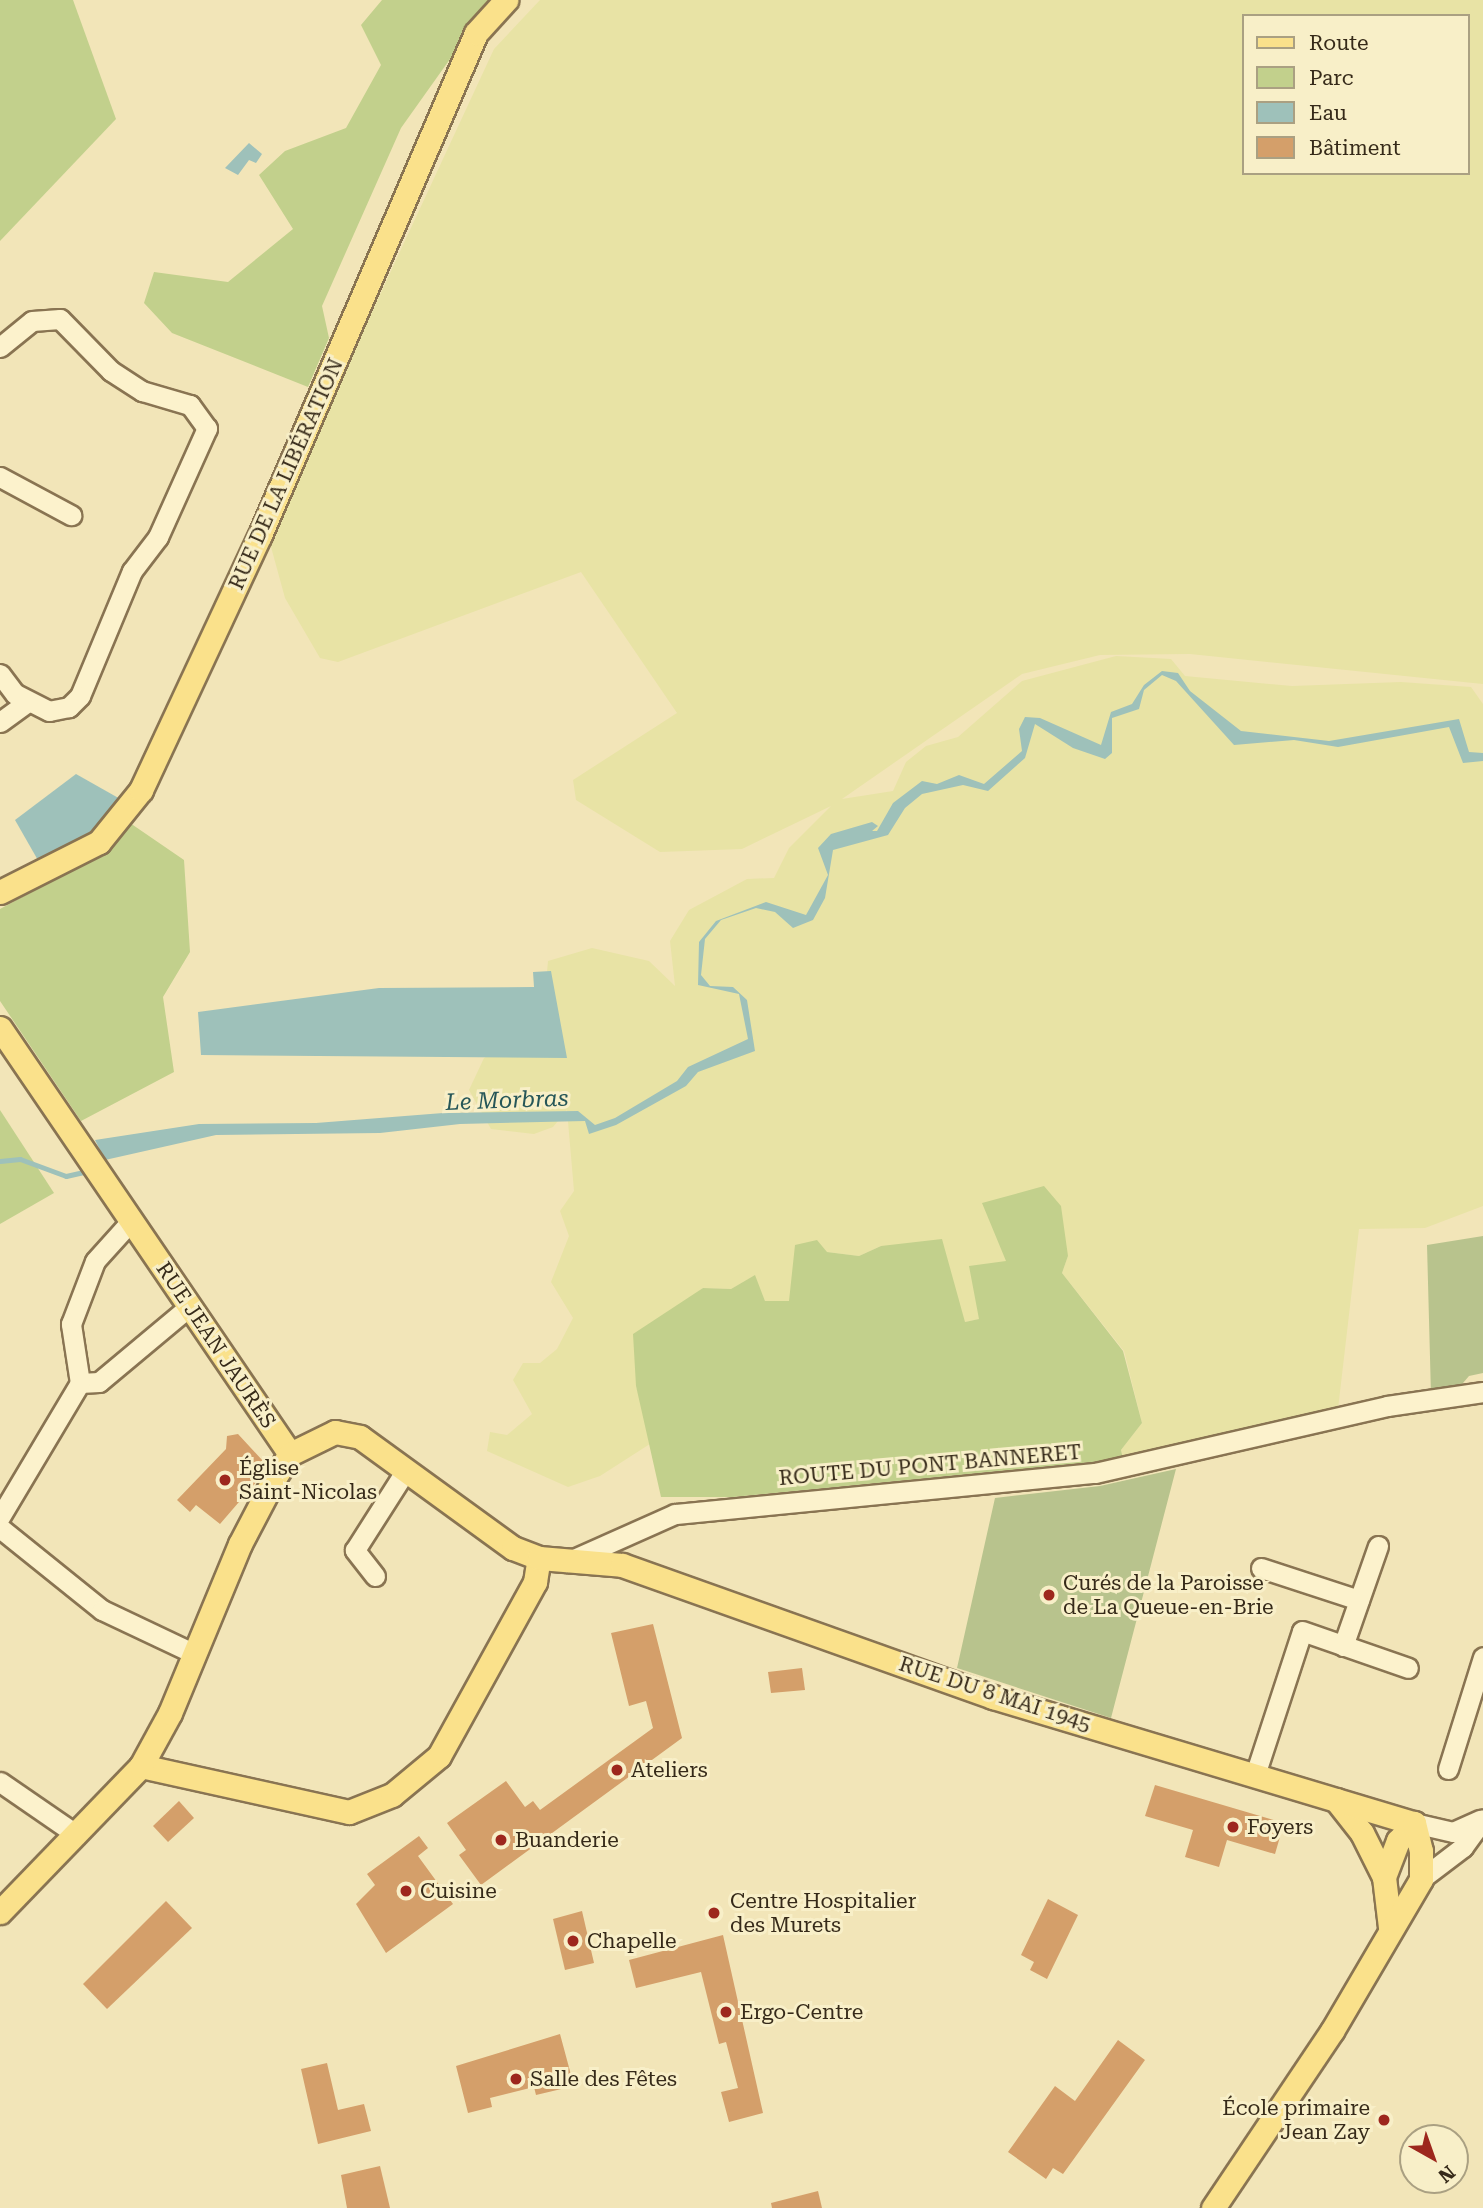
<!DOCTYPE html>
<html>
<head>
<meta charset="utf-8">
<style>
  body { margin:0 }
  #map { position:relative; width:1483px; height:2208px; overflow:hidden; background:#f2e5b8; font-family:"Roboto Serif",serif }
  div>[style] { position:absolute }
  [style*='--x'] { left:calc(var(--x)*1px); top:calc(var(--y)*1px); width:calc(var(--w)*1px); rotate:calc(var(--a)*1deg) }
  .farmland>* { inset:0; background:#e8e3a5 }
  .green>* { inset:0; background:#c2d08c }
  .cemetery>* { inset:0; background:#b8c38d }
  .water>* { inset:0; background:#9ec1ba }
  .stream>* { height:5px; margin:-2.5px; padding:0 2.5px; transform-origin:2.5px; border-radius:2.5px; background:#9ec1ba }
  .building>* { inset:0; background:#d49f6a }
  .roads { filter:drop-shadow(2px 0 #897452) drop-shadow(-2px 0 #897452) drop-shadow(0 2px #897452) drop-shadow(0 -2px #897452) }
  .minor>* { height:19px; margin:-9.5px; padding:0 9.5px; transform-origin:9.5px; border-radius:9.5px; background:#fcf2cc }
  .major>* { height:23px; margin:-11.5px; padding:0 11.5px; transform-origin:11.5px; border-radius:11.5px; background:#fae18b }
  .dots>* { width:19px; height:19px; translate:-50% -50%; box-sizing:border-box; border:4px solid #f8efc8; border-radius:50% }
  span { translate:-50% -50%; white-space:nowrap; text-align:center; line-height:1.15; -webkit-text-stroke:6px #f8efc8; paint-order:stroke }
  .street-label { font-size:21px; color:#362a19 }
  .poi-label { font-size:21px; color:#362a19 }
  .left { translate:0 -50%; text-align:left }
  .right { translate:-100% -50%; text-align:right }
  .water-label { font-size:23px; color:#265658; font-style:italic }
  .legend { position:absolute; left:1242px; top:14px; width:228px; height:161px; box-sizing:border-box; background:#f8efc8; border:2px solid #aaa082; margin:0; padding:9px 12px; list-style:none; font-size:21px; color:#362a19 }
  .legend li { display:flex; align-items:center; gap:14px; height:35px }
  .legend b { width:35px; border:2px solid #aaa082 }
  .north { position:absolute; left:1399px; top:2124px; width:70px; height:70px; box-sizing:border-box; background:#f8efc8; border:2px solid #aaa082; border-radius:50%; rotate:140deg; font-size:19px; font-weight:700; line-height:28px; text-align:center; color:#362a19 }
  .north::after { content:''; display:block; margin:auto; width:24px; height:32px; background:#9d271d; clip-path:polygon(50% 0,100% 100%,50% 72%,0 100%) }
</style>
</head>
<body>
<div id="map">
  <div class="farmland">
    <i style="clip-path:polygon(evenodd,540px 0,1483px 0,1483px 684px,1190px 654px,1100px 655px,1022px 674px,842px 799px,893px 791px,906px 762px,926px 746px,958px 737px,1022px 681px,1116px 656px,1171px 659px,1185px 676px,1292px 686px,1401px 682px,1471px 687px,1483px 704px,1483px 1206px,1425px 1228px,1359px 1229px,1338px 1409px,1123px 1459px,1121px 1450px,1142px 1423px,1124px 1351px,1062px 1273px,1068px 1256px,1006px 1261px,980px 1319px,965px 1322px,881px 1246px,859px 1256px,827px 1252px,789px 1301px,765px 1301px,754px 1276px,731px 1289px,703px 1288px,675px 1309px,636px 1386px,653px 1442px,600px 1476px,568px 1487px,487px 1451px,490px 1432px,507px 1435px,532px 1414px,513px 1380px,523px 1363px,540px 1363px,557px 1349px,573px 1318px,551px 1282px,569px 1236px,560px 1211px,574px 1191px,567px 1110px,553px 1127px,534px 1134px,491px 1129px,469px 1090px,484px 1058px,515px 1042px,545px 994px,548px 961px,592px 948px,649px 961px,675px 986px,670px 941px,689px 910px,747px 879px,774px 878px,789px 848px,831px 806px,742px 849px,660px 852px,576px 800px,573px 780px,677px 713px,581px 572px,338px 662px,320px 658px,285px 598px,268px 536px,494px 49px,540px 0,1243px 16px,1467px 16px,1467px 173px,1243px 173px,1243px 16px)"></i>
  </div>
  <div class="green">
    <i style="clip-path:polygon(0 0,73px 0,116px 119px,0 241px)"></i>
    <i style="clip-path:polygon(382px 0,492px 0,401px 128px,322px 306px,329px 338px,308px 387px,172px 333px,144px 303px,154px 272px,228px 282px,293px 229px,259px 175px,285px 151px,346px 128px,381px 65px,361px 25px)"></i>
    <i style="clip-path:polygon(130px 823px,184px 860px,190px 952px,163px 997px,174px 1072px,81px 1121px,0 1001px,0 909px,106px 852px)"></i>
    <i style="clip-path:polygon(0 1110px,54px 1193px,0 1224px)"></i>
    <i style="clip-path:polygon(1044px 1186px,1061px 1206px,1068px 1256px,1062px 1273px,1123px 1351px,1142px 1423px,1121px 1450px,1123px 1459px,733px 1497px,661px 1497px,636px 1386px,633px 1334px,703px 1288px,731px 1289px,755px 1275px,765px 1301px,789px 1301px,795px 1245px,817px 1240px,827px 1252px,859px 1256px,881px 1246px,942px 1239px,965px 1322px,979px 1319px,969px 1266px,1006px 1261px,982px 1203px)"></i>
  </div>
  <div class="cemetery">
    <i style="clip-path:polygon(1483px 1236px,1483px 1373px,1469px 1376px,1457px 1390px,1431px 1395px,1427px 1245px)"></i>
    <i style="clip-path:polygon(1176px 1469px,1111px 1718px,957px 1668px,995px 1498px,1100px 1486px)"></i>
  </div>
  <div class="water">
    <i style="clip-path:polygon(249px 143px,262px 154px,256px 163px,249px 160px,238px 175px,225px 168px)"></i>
    <i style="clip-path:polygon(1162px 671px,1178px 673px,1190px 691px,1241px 731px,1329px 741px,1459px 719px,1469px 752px,1483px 753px,1483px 761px,1463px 763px,1449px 727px,1338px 747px,1294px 740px,1234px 745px,1176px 681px,1162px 675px,1144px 690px,1139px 709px,1112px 718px,1112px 753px,1105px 759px,1073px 748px,1035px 724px,1025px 758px,988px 791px,963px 785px,922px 794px,905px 808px,888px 835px,833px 850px,825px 898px,813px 920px,793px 928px,775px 912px,756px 908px,721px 920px,705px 939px,701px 975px,710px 986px,733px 987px,747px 1000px,755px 1051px,698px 1072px,686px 1086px,616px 1125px,589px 1134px,585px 1121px,460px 1124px,380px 1133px,216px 1135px,105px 1160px,95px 1140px,199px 1124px,316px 1123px,443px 1113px,578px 1111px,595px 1125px,615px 1118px,677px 1081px,688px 1067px,748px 1039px,739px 994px,698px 985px,699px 942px,716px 921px,766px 902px,806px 915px,828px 875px,818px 848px,831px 834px,872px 822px,878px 826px,872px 831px,877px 831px,893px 803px,922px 781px,937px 784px,959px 775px,984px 784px,1022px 751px,1019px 729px,1025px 717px,1040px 718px,1101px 745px,1111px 712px,1132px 704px,1144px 685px)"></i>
    <i style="clip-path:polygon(76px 774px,122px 800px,88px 838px,39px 862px,15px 820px)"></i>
    <i style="clip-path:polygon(551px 971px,567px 1058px,201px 1055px,198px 1012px,379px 988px,534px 987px,533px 972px)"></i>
  </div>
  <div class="stream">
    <i style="--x:0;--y:1161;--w:20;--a:-6"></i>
    <i style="--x:20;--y:1159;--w:49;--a:20.3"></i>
    <i style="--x:66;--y:1176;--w:18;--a:-13"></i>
  </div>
  <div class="building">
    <i style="clip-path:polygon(238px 1434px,263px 1461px,250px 1475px,257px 1481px,220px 1524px,196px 1505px,190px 1512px,177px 1500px,226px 1449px,227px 1436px)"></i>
    <i style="clip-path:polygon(653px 1624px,682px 1738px,481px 1885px,459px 1855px,466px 1850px,447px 1823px,506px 1781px,525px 1807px,533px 1801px,540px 1810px,653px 1728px,646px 1701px,629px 1706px,611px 1633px)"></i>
    <i style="clip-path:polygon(802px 1668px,805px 1690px,771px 1693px,768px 1672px)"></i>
    <i style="clip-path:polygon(1155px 1785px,1284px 1823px,1275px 1854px,1227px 1840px,1219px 1867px,1185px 1857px,1193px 1830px,1145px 1816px)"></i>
    <i style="clip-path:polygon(179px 1801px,194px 1818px,168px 1842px,153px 1826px)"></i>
    <i style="clip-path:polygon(419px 1836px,428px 1848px,418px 1856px,453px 1904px,386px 1953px,356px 1904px,375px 1885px,367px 1874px)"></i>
    <i style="clip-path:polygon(1048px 1899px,1078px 1915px,1047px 1979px,1030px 1970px,1034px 1962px,1021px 1955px)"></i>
    <i style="clip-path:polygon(166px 1901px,192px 1928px,107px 2009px,83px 1984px)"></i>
    <i style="clip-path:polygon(582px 1911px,594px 1963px,565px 1970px,553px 1919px)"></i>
    <i style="clip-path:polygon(723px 1935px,763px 2113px,729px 2122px,721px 2092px,738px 2088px,726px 2042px,719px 2044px,701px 1972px,636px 1988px,629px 1960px)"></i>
    <i style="clip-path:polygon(560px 2034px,574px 2086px,536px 2095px,534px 2087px,490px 2098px,492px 2107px,468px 2113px,456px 2066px)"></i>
    <i style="clip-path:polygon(1118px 2040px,1145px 2060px,1063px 2174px,1053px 2168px,1046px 2179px,1008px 2152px,1055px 2086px,1075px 2101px)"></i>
    <i style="clip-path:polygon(327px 2063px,338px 2110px,364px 2104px,371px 2131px,318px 2144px,301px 2069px)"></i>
    <i style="clip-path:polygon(380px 2166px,390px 2208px,347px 2208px,341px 2175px)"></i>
    <i style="clip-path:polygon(818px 2191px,822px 2208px,772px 2208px,771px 2203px)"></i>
  </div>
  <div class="roads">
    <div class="minor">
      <i style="--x:0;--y:347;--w:41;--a:-39.1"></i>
      <i style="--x:32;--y:321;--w:28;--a:-4"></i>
      <i style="--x:60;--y:319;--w:73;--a:45.6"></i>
      <i style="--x:111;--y:371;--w:37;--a:33"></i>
      <i style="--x:142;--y:391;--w:50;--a:16.3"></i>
      <i style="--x:190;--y:405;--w:29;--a:54"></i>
      <i style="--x:207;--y:428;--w:120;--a:114.2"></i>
      <i style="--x:158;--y:537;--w:43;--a:127.4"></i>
      <i style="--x:132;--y:571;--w:135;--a:112.6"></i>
      <i style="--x:80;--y:696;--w:16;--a:135"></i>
      <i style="--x:69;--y:707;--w:20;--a:169"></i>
      <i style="--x:49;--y:711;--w:38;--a:-153"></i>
      <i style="--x:15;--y:694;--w:25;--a:-127"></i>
      <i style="--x:0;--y:477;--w:81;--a:28.2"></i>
      <i style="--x:0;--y:722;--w:34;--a:-36"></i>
      <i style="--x:80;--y:1383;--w:19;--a:-3"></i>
      <i style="--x:99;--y:1382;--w:119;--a:-39.9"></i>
      <i style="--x:0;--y:1517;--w:156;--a:-59.2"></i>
      <i style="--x:80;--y:1383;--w:60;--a:-98.7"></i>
      <i style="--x:71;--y:1324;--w:67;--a:-69.1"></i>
      <i style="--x:95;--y:1261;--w:55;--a:-47.9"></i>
      <i style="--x:0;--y:1528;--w:131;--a:38.8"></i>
      <i style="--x:102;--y:1610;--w:101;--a:25.3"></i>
      <i style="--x:567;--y:1562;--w:118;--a:-24"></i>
      <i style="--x:675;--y:1514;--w:422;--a:-5.6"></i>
      <i style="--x:1095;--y:1473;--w:300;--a:-12.9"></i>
      <i style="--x:1387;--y:1406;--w:97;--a:-8.3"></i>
      <i style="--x:1261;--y:1568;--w:103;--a:18.1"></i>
      <i style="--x:375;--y:1576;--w:33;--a:-128"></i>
      <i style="--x:355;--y:1550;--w:95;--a:-57.5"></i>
      <i style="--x:1343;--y:1646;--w:106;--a:-70.7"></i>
      <i style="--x:1448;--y:1769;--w:117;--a:-72.6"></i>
      <i style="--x:1255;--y:1775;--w:151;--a:-71.9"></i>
      <i style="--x:1302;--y:1631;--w:112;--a:19.2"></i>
      <i style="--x:0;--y:1782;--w:93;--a:34.5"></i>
      <i style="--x:1414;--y:1823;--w:40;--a:13"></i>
      <i style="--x:1453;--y:1832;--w:30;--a:-24"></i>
      <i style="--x:1421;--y:1879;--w:53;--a:-37.3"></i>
      <i style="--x:1463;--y:1847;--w:34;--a:-54"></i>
    </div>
    <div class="major">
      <i style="--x:0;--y:892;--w:111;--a:-26.8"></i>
      <i style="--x:99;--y:842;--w:67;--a:-51.1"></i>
      <i style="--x:141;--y:790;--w:281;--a:-65"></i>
      <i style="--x:260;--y:535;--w:546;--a:-66.72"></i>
      <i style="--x:476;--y:33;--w:45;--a:-47.7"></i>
      <i style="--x:0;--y:1028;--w:515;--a:55.75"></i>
      <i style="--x:141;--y:1766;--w:213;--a:12.5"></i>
      <i style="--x:349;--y:1812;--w:46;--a:-21.6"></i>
      <i style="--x:392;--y:1795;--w:61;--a:-39.7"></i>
      <i style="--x:439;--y:1756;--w:199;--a:-61.1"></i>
      <i style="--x:535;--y:1582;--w:24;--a:-81"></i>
      <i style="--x:1336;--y:1800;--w:42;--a:51.8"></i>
      <i style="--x:1362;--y:1833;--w:49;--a:63.4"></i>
      <i style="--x:1384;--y:1877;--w:50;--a:83.2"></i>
      <i style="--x:1384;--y:1877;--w:39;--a:-69"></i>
      <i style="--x:1398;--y:1841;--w:24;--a:-48"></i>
      <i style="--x:0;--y:1912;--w:203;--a:-46"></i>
      <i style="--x:141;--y:1766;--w:60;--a:-61.3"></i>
      <i style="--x:170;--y:1713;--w:183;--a:-67.5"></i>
      <i style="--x:240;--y:1544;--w:76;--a:-62.4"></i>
      <i style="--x:275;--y:1477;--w:27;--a:-57"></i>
      <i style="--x:290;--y:1454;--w:50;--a:-26.1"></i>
      <i style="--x:335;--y:1432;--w:25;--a:11"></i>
      <i style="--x:360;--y:1437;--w:189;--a:36"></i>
      <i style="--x:513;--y:1548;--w:28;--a:21"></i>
      <i style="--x:539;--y:1558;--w:83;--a:4.8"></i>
      <i style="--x:622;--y:1565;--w:394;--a:19.6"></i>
      <i style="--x:993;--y:1697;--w:439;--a:16.7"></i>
      <i style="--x:1213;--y:2208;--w:213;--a:-56.1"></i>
      <i style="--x:1332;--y:2031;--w:176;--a:-59.6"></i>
      <i style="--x:1421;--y:1879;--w:28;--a:-90"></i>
      <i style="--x:1421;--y:1851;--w:29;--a:-104"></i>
    </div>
  </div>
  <div class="dots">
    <i style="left:225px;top:1480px;background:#9d271d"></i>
    <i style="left:1049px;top:1595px;background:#9d271d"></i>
    <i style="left:617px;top:1770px;background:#9d271d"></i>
    <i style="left:1233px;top:1827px;background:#9d271d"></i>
    <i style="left:501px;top:1840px;background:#9d271d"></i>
    <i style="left:406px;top:1891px;background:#9d271d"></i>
    <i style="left:714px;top:1913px;background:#9d271d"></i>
    <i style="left:573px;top:1941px;background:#9d271d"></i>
    <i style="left:726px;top:2012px;background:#9d271d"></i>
    <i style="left:516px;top:2079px;background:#9d271d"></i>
    <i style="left:1384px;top:2120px;background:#9d271d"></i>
  </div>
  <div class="street-label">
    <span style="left:286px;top:474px;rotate:-66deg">RUE DE LA LIBÉRATION</span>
    <span style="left:216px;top:1345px;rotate:56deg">RUE JEAN JAURÈS</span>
    <span style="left:930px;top:1465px;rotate:-5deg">ROUTE DU PONT BANNERET</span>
    <span style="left:995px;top:1694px;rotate:18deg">RUE DU 8 MAI 1945</span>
  </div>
  <div class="poi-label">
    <span class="left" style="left:239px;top:1480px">Église<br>Saint-Nicolas</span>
    <span class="left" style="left:1063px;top:1595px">Curés de la Paroisse<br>de La Queue-en-Brie</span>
    <span class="left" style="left:631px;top:1770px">Ateliers</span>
    <span class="left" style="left:1247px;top:1827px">Foyers</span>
    <span class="left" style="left:515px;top:1840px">Buanderie</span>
    <span class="left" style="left:420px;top:1891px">Cuisine</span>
    <span class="left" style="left:730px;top:1913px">Centre Hospitalier<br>des Murets</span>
    <span class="left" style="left:587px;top:1941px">Chapelle</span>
    <span class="left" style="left:740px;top:2012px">Ergo-Centre</span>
    <span class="left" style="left:530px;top:2079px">Salle des Fêtes</span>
    <span class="right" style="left:1370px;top:2120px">École primaire<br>Jean Zay</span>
  </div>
  <div class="water-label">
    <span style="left:507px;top:1101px;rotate:-2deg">Le Morbras</span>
  </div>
  <ul class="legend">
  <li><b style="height:9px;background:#fae18b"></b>Route</li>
  <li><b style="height:19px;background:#c2d08c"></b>Parc</li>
  <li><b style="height:19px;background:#9ec1ba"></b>Eau</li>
  <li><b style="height:19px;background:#d49f6a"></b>Bâtiment</li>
  </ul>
  <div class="north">N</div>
</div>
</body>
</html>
